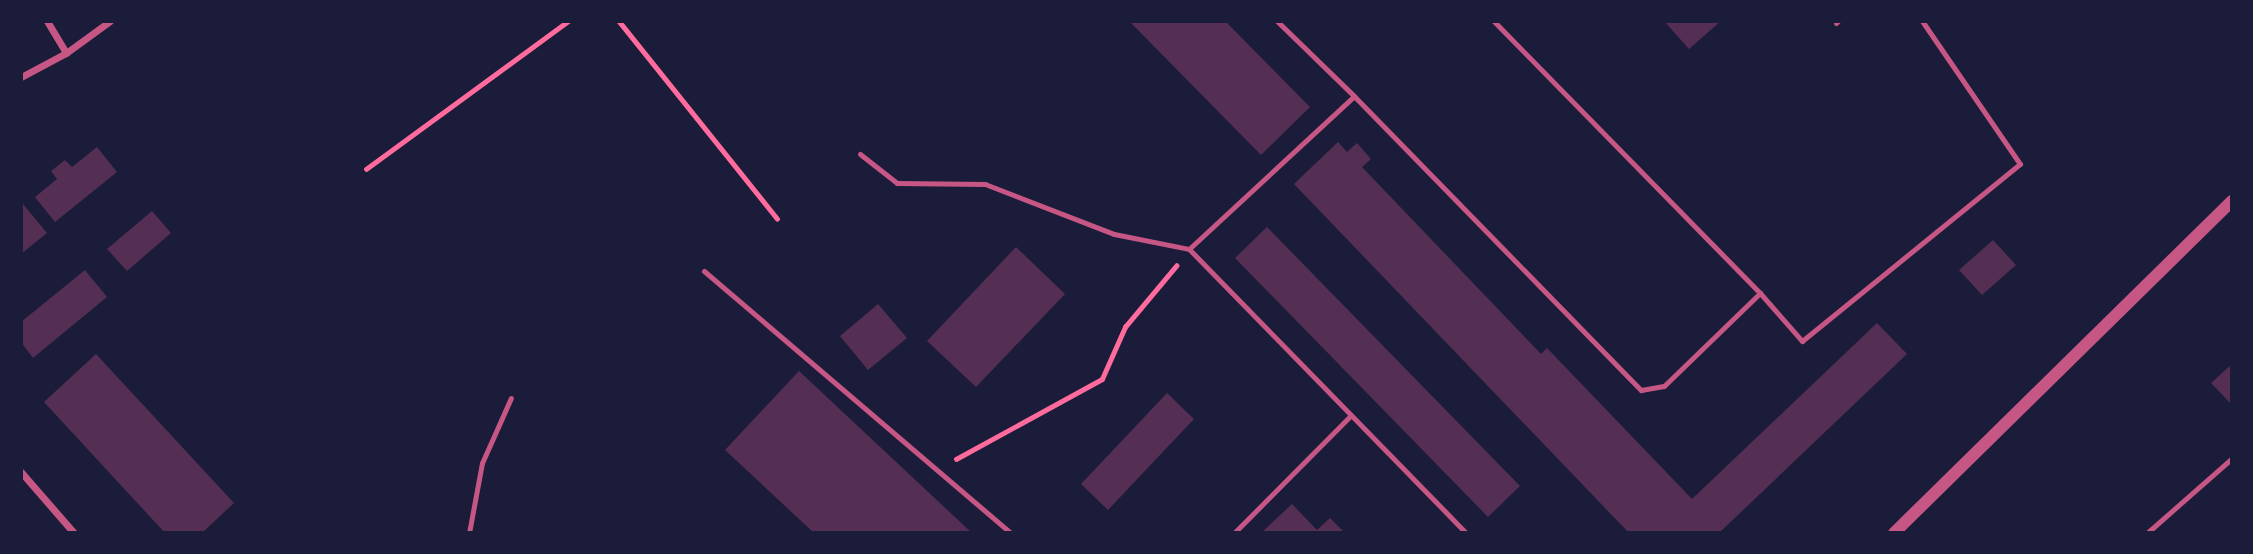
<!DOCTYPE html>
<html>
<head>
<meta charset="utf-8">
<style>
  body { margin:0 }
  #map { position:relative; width:2253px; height:554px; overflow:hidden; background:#1b1b3a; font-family:"Roboto Condensed",sans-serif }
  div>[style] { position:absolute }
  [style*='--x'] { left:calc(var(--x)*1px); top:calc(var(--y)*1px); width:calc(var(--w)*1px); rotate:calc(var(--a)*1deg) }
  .building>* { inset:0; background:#542f53 }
  .path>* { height:4.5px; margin:-2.25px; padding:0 2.25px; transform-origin:2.25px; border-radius:2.25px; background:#ff6b9d }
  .service>* { height:5px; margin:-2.5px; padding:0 2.5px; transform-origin:2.5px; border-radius:2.5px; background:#c65784 }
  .minor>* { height:7px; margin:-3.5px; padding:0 3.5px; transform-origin:3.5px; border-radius:3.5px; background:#c65784 }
  .tertiary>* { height:12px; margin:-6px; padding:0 6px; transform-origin:6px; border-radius:6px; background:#c65784 }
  span { translate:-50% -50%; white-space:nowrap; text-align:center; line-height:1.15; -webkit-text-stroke:7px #1b1b3a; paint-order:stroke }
  .frame { position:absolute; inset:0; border:23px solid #1b1b3a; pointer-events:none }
</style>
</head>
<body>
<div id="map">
  <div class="building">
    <i style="clip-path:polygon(1129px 21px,1225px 21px,1310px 107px,1261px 155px)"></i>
    <i style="clip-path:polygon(1664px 21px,1721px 21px,1689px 49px)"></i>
    <i style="clip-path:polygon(1338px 142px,1347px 152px,1357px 143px,1371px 159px,1362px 167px,1541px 354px,1547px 348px,1692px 499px,1877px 323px,1907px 354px,1719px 533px,1629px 533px,1294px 184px)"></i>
    <i style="clip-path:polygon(97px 147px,117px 172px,55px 222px,35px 197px,57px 179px,51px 171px,65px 160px,72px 167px)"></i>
    <i style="clip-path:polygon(23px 204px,47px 233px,21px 254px,21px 206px)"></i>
    <i style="clip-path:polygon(152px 211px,171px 233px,127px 271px,107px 249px)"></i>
    <i style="clip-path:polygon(1267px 227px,1520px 486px,1488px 517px,1235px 258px)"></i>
    <i style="clip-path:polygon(1993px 240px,2016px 265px,1982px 295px,1959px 270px)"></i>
    <i style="clip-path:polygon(1016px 247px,1065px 294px,976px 387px,927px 341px)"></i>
    <i style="clip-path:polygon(85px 270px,107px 297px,33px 358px,21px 342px,21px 322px)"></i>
    <i style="clip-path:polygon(878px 304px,907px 338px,868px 370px,840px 336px)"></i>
    <i style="clip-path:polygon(96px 354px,234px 503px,202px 533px,165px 533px,44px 402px)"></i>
    <i style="clip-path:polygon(2232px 364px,2232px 405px,2211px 383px)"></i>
    <i style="clip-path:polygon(799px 371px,972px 533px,814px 533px,725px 450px)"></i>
    <i style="clip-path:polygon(1167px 393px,1194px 419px,1108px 510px,1081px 484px)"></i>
    <i style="clip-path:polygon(1292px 504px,1317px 530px,1330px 518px,1345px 533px,1261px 533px)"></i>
  </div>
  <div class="path">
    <i style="--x:619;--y:21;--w:253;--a:51.3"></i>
    <i style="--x:366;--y:169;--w:250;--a:-36.2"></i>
    <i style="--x:956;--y:459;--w:166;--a:-28.7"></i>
    <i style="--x:1102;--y:379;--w:57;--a:-66.1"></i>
    <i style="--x:1125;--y:327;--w:80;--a:-50.1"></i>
  </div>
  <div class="service">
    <i style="--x:1277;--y:21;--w:107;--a:44.2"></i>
    <i style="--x:1836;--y:23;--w:3;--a:-45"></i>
    <i style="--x:860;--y:154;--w:47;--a:38.1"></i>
    <i style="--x:897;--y:183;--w:88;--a:0.7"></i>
    <i style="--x:985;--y:184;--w:138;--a:21.2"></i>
    <i style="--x:1114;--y:234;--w:76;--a:11.3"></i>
    <i style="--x:1189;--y:249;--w:397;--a:45.7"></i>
    <i style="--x:1189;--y:249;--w:225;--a:-42.8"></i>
    <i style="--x:1354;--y:96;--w:411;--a:45.7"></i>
    <i style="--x:1641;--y:390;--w:23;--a:-10"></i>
    <i style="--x:1664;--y:386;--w:134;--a:-44.1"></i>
    <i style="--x:1760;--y:293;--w:380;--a:-134.4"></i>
    <i style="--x:704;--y:271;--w:404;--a:40.5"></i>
    <i style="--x:1760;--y:293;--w:64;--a:48.8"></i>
    <i style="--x:1802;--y:341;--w:281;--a:-39.1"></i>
    <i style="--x:2020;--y:164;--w:173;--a:-124.4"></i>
    <i style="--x:469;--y:533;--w:71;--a:-79.5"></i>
    <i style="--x:482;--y:463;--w:71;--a:-66"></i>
    <i style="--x:1234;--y:533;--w:166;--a:-45.2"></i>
    <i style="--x:2147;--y:533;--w:113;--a:-41.4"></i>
  </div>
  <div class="minor">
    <i style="--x:47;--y:21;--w:37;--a:59"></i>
    <i style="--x:21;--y:77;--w:51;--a:-28.1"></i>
    <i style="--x:66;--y:53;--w:54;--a:-36"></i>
    <i style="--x:21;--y:472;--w:81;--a:49"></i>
  </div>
  <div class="tertiary">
    <i style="--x:1894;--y:533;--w:474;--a:-44.5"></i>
  </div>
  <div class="frame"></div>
</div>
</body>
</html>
